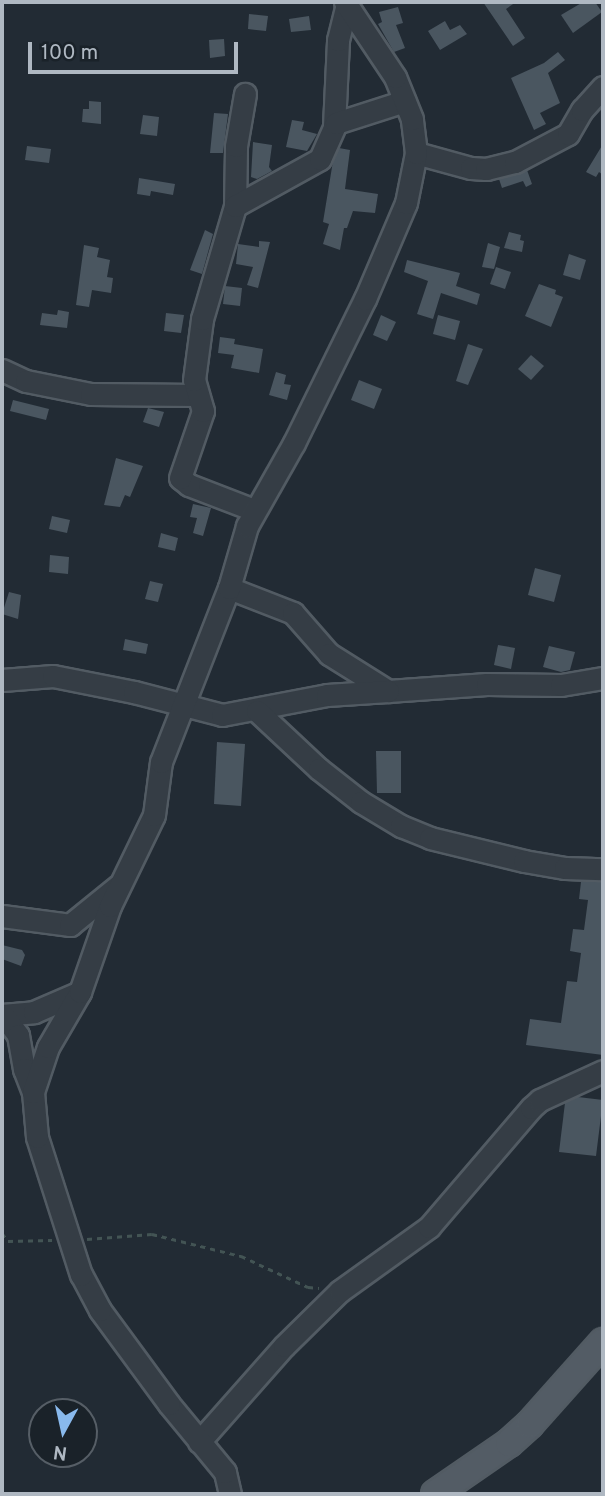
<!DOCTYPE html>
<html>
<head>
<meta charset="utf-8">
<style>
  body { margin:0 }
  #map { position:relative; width:605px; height:1496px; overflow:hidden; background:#222b34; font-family:Overpass,sans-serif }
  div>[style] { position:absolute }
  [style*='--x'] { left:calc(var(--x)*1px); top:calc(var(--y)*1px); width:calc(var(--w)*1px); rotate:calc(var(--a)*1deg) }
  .building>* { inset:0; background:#4a5660 }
  .path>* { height:2.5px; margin-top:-1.25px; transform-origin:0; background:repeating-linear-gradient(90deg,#435454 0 5px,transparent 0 10px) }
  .roads { filter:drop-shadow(2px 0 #525b63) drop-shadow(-2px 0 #525b63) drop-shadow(0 2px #525b63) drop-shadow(0 -2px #525b63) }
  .minor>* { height:21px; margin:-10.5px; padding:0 10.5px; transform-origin:10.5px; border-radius:10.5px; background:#353d45 }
  .major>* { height:26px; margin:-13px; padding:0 13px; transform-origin:13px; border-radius:13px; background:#535c65 }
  span { translate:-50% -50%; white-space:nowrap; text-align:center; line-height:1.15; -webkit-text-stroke:6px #1a2229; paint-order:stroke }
  .frame { position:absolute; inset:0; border:4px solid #afb8c2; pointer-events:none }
  .north { position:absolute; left:28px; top:1398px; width:70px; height:70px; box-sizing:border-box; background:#1a2229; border:2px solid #565e66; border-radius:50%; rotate:188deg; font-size:19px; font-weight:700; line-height:28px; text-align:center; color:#afb8c2 }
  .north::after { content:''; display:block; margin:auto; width:24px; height:32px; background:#89b9ec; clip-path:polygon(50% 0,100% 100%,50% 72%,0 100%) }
  .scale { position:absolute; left:28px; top:42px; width:210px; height:32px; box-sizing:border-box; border:4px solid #afb8c2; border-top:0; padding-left:9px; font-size:21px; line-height:24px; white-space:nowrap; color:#afb8c2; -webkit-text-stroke:5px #1a2229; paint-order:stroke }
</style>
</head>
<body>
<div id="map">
  <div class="building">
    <i style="clip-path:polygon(483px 2px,516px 2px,506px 9px,525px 38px,513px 46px)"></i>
    <i style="clip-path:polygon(583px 2px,595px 2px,602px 12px,573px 33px,561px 15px)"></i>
    <i style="clip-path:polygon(398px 7px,403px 23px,396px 25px,405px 48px,394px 52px,378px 24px,382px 22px,379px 12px)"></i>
    <i style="clip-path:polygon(249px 14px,268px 16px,266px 31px,248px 29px)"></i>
    <i style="clip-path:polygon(309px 16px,311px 30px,291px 32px,289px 19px)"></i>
    <i style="clip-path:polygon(445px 21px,450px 30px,460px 25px,467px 34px,440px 50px,428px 31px)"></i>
    <i style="clip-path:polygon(224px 39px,225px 56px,210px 58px,209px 40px)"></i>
    <i style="clip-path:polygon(558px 52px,565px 60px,548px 73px,560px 103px,540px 113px,546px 124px,534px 130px,511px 78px,544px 63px)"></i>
    <i style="clip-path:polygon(89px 101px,101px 102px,101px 124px,82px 122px,83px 109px,89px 109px)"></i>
    <i style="clip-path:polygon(214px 113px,228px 114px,223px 153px,210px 153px)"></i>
    <i style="clip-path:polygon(143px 115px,159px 117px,157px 136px,140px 134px)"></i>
    <i style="clip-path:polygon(292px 120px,304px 122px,302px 130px,317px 134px,307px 151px,286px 147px)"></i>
    <i style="clip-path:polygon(253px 142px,272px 145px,269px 167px,272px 171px,257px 179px,251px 177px)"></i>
    <i style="clip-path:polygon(603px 144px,603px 175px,599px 172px,596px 177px,586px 172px)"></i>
    <i style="clip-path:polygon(27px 146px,51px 149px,49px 163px,25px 160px)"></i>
    <i style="clip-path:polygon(339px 148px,350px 150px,345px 189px,378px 194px,375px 213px,353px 211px,347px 228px,344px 228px,340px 250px,323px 244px,329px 224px,323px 222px,333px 161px)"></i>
    <i style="clip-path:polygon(527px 170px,532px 184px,526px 187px,523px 181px,502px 188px,499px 179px)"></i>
    <i style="clip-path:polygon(139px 178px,175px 184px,173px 195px,151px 191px,150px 196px,137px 194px)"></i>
    <i style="clip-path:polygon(205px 230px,213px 234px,202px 274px,190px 270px)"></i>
    <i style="clip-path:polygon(509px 232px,521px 235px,520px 240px,524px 241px,522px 252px,504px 248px)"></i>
    <i style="clip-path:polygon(259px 241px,270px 242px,258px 288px,247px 285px,253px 267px,236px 264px,238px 244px,259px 247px)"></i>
    <i style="clip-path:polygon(488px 243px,500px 247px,494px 269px,482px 267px)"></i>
    <i style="clip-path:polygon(84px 245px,99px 248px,97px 257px,110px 260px,107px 277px,113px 278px,111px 293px,92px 290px,89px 307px,76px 305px)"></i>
    <i style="clip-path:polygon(569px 254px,586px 260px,580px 280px,563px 275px)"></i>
    <i style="clip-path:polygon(407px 260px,460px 273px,456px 286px,480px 294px,477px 305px,441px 293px,433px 319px,417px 314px,428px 281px,404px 272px)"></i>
    <i style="clip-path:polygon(496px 267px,511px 272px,505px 289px,490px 284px)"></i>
    <i style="clip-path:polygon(539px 284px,556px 290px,555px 294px,563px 297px,551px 327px,525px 316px)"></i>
    <i style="clip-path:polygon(225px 286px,242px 288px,240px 306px,223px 304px)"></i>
    <i style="clip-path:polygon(58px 310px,69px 312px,67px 328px,40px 325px,42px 313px,57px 315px)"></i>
    <i style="clip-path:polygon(166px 313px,184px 315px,181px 333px,164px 331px)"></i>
    <i style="clip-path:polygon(381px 315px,396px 322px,387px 341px,373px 335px)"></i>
    <i style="clip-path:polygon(438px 315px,460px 321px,455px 340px,433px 334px)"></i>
    <i style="clip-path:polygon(220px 337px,235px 339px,234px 344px,263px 349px,259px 373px,231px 368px,234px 355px,218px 353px)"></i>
    <i style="clip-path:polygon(468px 344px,483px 349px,468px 385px,456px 381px)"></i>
    <i style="clip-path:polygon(531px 355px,544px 366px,531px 380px,518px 369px)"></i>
    <i style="clip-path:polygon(276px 372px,286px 375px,284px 384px,291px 385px,287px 400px,269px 395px)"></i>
    <i style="clip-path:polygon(359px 380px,382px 389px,374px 409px,351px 400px)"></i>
    <i style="clip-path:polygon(13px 400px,49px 409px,46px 420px,10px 411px)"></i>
    <i style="clip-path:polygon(148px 408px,164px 412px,159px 427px,143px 422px)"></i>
    <i style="clip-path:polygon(116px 458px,143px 466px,130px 497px,125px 495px,120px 507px,104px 505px)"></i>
    <i style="clip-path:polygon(193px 504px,211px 508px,203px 536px,193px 533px,197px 518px,190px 517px)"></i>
    <i style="clip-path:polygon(52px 516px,70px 520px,67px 533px,49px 529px)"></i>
    <i style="clip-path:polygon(161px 533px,178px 538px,175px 551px,158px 547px)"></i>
    <i style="clip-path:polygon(50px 555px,69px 557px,68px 574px,49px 572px)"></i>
    <i style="clip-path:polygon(535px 568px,561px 575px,554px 602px,528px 595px)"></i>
    <i style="clip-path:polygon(150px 581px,163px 584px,158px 602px,145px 599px)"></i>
    <i style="clip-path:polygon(9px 592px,21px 595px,18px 619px,2px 614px)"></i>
    <i style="clip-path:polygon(125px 639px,148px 644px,146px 654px,123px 650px)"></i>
    <i style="clip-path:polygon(498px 645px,515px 648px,511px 669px,494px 665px)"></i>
    <i style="clip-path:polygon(549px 646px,575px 652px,570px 670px,561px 672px,543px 667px)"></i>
    <i style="clip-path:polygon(217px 742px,245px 744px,241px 806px,214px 804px)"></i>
    <i style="clip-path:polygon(376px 751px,401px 751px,401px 793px,377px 793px)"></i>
    <i style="clip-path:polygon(581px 882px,603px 882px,603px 1055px,526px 1045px,530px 1019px,561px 1023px,567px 981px,577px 982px,581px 953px,570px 951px,573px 929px,584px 930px,588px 900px,579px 899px)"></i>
    <i style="clip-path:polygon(2px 945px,22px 950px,25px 955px,21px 966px,2px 959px)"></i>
    <i style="clip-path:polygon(578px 1097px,603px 1100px,596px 1156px,559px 1152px,565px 1103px)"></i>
  </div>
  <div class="path">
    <i style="--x:2;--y:1233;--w:10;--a:53"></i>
    <i style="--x:8;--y:1241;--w:44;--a:-1.3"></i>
    <i style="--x:87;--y:1239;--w:65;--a:-4.4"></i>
    <i style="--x:152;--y:1234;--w:92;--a:13.9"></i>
    <i style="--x:241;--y:1256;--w:74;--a:24.8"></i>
    <i style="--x:308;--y:1287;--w:11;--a:5"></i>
  </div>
  <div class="roads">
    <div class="minor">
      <i style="--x:334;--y:126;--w:86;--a:-87.3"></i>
      <i style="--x:338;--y:40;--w:36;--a:-76"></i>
      <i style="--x:416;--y:153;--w:57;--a:15.3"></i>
      <i style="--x:471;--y:168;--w:15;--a:4"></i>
      <i style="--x:486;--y:169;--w:30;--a:-14"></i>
      <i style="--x:515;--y:162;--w:60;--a:-27.8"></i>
      <i style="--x:568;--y:134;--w:28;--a:-60"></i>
      <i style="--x:582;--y:110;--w:31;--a:-48"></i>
      <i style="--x:235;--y:206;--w:60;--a:-89"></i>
      <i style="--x:236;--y:146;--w:53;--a:-80.2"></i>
      <i style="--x:2;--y:370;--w:26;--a:25"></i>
      <i style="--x:26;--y:381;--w:66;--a:11.3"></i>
      <i style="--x:91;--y:394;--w:107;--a:0.5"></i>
      <i style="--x:254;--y:510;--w:70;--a:-159"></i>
      <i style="--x:189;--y:485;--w:11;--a:-142"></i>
      <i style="--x:180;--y:478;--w:71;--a:-71.1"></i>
      <i style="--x:203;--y:411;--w:32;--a:-106"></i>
      <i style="--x:194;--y:380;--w:62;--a:-82.5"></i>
      <i style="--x:202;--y:319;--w:118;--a:-73.7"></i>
      <i style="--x:235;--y:206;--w:97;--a:-28.9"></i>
      <i style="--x:320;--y:159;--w:39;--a:-66"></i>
      <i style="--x:336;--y:123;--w:72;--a:-17.7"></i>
      <i style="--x:229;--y:588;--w:69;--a:21.3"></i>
      <i style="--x:293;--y:613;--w:55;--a:48.7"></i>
      <i style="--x:329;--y:654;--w:70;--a:32.1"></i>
      <i style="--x:388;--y:691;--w:99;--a:-4"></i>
      <i style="--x:487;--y:684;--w:74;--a:0.8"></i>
      <i style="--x:561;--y:685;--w:43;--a:-9.5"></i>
      <i style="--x:2;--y:680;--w:51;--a:-4.5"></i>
      <i style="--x:53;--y:676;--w:83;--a:11.2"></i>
      <i style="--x:134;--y:692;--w:91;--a:14.6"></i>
      <i style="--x:222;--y:715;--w:107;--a:-10.8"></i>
      <i style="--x:327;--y:695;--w:61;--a:-3.8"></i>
      <i style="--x:257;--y:711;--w:85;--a:43.1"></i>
      <i style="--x:319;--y:769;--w:53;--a:38.2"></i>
      <i style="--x:361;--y:802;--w:47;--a:31"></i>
      <i style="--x:401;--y:826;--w:31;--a:22"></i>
      <i style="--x:430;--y:838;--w:97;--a:13.7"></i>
      <i style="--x:524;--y:861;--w:42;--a:9.7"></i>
      <i style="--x:565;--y:868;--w:38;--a:2"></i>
      <i style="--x:2;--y:916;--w:69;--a:7.5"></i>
      <i style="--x:70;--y:925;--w:62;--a:-39.1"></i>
      <i style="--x:2;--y:1015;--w:32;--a:-5"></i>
      <i style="--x:34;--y:1012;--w:50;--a:-23.5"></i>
      <i style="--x:3;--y:1015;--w:25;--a:53"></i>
      <i style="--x:18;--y:1035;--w:35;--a:80"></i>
      <i style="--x:24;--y:1069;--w:25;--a:69"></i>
      <i style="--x:199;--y:1442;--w:128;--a:-48.5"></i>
      <i style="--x:284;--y:1346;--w:78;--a:-44.5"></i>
      <i style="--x:340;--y:1291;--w:110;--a:-35.7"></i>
      <i style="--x:429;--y:1227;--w:157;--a:-49.4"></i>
      <i style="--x:531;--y:1108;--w:12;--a:-42"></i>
      <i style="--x:540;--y:1100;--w:69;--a:-24.7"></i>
      <i style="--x:230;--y:1494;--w:23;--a:-103"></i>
      <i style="--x:225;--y:1472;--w:88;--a:-129.5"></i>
      <i style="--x:169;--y:1404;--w:117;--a:-126.3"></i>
      <i style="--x:100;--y:1310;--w:40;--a:-118"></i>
      <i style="--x:81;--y:1275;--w:145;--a:-107.7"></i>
      <i style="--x:37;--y:1137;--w:45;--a:-95.1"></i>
      <i style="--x:33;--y:1092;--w:47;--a:-71.6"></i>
      <i style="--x:48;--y:1047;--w:64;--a:-59.8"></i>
      <i style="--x:80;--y:992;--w:91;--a:-70.8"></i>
      <i style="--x:110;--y:906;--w:101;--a:-64.2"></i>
      <i style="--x:154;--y:815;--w:53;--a:-82.5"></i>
      <i style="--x:161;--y:762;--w:187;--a:-68.7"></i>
      <i style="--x:229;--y:588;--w:65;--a:-73.8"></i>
      <i style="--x:247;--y:526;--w:95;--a:-60.5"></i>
      <i style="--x:294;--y:443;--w:161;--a:-63.8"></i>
      <i style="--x:365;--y:299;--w:104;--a:-66.9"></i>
      <i style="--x:406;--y:203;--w:51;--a:-78.7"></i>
      <i style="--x:416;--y:153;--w:34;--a:-97"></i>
      <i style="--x:412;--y:119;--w:45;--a:-112"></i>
      <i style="--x:395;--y:77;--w:90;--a:-123.7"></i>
    </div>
    <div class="major">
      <i style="--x:435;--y:1494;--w:90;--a:-34.6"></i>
      <i style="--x:509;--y:1443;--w:28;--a:-42"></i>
      <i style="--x:530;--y:1424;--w:110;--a:-48.3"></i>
    </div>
  </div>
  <div class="frame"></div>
  <div class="north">N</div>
  <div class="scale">100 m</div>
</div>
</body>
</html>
